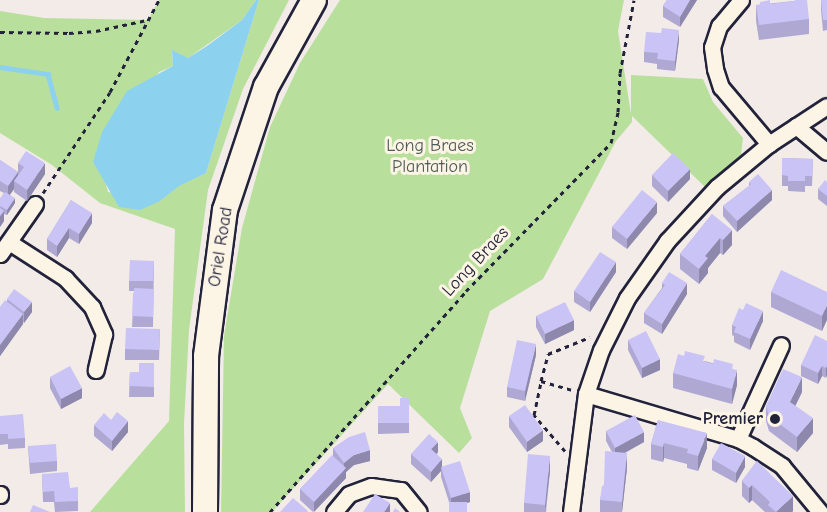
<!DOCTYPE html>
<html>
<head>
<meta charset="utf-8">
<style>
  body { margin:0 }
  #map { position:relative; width:827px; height:512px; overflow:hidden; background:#f2ebe8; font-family:"Comic Neue",sans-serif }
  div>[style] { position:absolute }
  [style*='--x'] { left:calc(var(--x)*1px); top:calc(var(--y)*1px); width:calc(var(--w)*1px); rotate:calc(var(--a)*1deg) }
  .green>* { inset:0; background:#b8e09c }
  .water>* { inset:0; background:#8cd1ed }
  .stream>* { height:4.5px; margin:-2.25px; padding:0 2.25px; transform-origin:2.25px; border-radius:2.25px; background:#8cd1ed }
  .path>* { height:3px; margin-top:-1.5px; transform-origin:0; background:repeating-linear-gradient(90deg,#22223b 0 4.5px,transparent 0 9px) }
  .roads { filter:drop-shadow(2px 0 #22223b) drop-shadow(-2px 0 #22223b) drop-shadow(0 2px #22223b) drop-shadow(0 -2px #22223b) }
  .street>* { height:15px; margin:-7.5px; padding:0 7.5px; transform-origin:7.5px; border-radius:7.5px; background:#fcf5e5 }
  .primary>* { height:24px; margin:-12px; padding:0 12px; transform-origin:12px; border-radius:12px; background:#fcf5e5 }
  .wall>* { inset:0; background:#aea8d3 }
  .shaded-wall>* { inset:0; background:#8d88ac }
  .building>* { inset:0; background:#cac3f5 }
  .dots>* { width:16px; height:16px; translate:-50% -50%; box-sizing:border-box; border:3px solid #fcf5e5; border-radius:50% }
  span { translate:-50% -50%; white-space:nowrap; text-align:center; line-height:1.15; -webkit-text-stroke:6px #fcf5e5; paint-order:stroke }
  .park-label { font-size:18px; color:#4f5b58 }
  .street-label { font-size:18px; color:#22223b }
  .poi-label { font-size:18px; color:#22223b; font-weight:700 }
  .right { translate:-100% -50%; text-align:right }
</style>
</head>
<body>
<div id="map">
  <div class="green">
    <i style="clip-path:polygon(159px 0,256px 0,242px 20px,188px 58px,172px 51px,173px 66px,159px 72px,93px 162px,104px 178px,108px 192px,160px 201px,178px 186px,206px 173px,259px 0,289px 0,243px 89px,208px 190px,189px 330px,184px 424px,185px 512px,90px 512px,169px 421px,175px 229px,100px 203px,52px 165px,0 133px,0 11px,44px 18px,148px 20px)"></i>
    <i style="clip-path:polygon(340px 0,624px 0,618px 31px,631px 114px,631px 75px,703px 79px,713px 102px,743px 138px,741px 155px,705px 187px,632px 116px,632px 122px,616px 141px,543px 279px,490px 311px,460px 408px,472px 438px,459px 453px,388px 384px,272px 512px,221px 512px,224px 336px,242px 228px,270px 127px,300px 63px)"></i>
  </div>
  <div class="water">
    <i style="clip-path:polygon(256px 0,259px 0,206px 173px,179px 186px,160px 201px,140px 210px,119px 207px,93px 162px,102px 132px,127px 91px,173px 66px,172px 50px,188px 58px,207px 46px,242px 20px)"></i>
  </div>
  <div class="stream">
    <i style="--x:0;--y:67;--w:49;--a:8.3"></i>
    <i style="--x:48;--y:74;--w:35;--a:75"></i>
  </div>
  <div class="path">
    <i style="--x:0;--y:32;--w:69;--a:0.8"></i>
    <i style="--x:69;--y:33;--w:27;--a:-4"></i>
    <i style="--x:96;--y:31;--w:52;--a:-12.2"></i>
    <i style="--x:43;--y:193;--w:121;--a:-56.4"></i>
    <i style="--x:110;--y:92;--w:104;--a:-62"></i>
    <i style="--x:541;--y:381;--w:28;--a:-75"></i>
    <i style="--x:548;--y:354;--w:45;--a:-22"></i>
    <i style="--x:565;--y:451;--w:48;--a:-130.7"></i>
    <i style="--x:534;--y:415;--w:35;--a:-78"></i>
    <i style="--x:541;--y:381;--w:33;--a:16"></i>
    <i style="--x:270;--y:512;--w:295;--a:-48.4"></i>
    <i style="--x:466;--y:291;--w:207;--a:-45.6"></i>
    <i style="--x:611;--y:143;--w:32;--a:-77"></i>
    <i style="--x:618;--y:112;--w:39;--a:-87"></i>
    <i style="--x:620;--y:73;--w:74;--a:-79.1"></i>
  </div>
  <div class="roads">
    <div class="street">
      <i style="--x:741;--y:0;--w:34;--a:130"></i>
      <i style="--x:719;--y:26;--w:22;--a:108"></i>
      <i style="--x:712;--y:47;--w:22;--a:82"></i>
      <i style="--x:715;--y:69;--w:19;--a:72"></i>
      <i style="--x:721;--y:87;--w:75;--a:49.9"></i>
      <i style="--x:796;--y:126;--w:40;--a:40"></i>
      <i style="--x:9;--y:242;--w:67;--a:32.7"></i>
      <i style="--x:65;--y:278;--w:40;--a:47"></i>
      <i style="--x:92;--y:307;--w:30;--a:66"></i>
      <i style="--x:104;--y:334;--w:37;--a:103"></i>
      <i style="--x:0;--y:254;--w:61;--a:-55"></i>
      <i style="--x:586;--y:394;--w:159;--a:16.5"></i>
      <i style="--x:738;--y:439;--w:17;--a:28"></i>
      <i style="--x:753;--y:447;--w:35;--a:33"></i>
      <i style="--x:782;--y:466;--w:60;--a:50.4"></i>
      <i style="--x:738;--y:439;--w:103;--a:-65.4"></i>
      <i style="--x:0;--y:494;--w:1;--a:90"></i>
      <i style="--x:334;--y:512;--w:23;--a:-50"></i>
      <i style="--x:349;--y:494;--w:23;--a:-20"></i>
      <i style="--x:371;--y:486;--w:30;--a:8"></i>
      <i style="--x:401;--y:490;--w:28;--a:51"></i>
      <i style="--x:571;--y:512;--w:119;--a:-82.8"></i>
      <i style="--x:586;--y:394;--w:46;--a:-71.2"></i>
      <i style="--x:601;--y:350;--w:58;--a:-63.4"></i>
      <i style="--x:627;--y:298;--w:70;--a:-54.9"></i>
      <i style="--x:667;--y:241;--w:74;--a:-47.2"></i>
      <i style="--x:717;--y:187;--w:67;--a:-39.6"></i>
      <i style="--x:769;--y:144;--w:69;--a:-33.2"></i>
    </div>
    <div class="primary">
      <i style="--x:205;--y:512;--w:156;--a:-89.6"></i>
      <i style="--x:206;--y:356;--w:147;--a:-82.6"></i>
      <i style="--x:225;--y:210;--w:130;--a:-71.6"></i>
      <i style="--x:266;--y:87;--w:99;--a:-61.1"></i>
    </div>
  </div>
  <div class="wall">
    <i style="clip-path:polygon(667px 0,697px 0,680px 27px,663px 17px,663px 6px)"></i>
    <i style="clip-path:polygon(821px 0,827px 0,827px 30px,823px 31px,821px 10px)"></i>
    <i style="clip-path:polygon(794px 1px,809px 19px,809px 34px,759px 40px,756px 21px,756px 5px)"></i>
    <i style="clip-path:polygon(679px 40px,675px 71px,657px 69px,657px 64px,644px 62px,644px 52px)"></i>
    <i style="clip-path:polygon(782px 158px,813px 159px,812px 186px,805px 186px,805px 192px,788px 191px,788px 186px,782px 186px)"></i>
    <i style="clip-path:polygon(0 160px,18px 172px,18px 163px,45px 174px,27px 201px,14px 192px,14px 189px,10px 195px,15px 203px,7px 215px,4px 214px,4px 221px,0 227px,0 199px,4px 193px,0 191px)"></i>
    <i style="clip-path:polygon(652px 175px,690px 179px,668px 202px,652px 186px)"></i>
    <i style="clip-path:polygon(749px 182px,772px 200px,737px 232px,723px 216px,723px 206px,749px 186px)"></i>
    <i style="clip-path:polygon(827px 182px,827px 206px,818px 199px,818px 189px)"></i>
    <i style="clip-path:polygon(71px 200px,92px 223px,79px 244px,69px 238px,57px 257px,47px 250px,47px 239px)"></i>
    <i style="clip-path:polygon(657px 213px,627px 249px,612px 238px,612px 227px)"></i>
    <i style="clip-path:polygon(712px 214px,732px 245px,723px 255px,720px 253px,708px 268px,708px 273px,699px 284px,680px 269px,680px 254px)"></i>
    <i style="clip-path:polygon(154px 261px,153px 327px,132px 327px,134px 291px,129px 291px,129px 281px)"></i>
    <i style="clip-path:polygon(616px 272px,590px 312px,574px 302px,574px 291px)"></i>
    <i style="clip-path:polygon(662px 283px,687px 294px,662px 334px,644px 323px,644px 313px,662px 288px)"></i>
    <i style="clip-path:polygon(771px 292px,827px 292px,822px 331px,771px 307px)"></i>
    <i style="clip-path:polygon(7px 299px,32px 312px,24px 323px,23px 322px,23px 324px,0 356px,0 307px,7px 302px)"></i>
    <i style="clip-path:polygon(536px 316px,574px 330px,545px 344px,536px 327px)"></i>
    <i style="clip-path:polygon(763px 321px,750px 350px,734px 342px,734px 336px,732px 335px,732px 325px)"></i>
    <i style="clip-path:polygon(160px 329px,159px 360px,125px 360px,125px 349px)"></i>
    <i style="clip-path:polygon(628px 340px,660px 370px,642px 378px,628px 350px)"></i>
    <i style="clip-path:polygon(827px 341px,826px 378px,822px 376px,818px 384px,801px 376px,801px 365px)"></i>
    <i style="clip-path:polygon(536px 355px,525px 401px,507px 397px,507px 387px)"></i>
    <i style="clip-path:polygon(705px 361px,733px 369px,737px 385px,732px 404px,673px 388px,673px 373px)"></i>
    <i style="clip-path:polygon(154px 363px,154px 397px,129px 397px,130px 372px,139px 372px)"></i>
    <i style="clip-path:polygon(50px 377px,82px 398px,61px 409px,50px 388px)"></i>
    <i style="clip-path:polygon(802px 392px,795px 406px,813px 433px,797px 452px,769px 431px,766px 421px,766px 406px)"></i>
    <i style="clip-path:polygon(409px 398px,409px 433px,378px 434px,378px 406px,400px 406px)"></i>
    <i style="clip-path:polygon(0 416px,25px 438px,25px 448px,8px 449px,8px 444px,0 445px)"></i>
    <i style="clip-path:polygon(509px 416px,543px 441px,527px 452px,509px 427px)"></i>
    <i style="clip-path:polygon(658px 420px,707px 448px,698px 471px,687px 468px,687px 464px,664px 458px,663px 462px,651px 459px,651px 444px)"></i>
    <i style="clip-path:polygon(94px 425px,128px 432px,112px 451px,94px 436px)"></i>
    <i style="clip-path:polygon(606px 431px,644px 442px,625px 453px,627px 468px,622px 512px,600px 512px,600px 500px,612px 452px,606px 441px)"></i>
    <i style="clip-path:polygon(28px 446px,57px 461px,57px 471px,30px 474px)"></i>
    <i style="clip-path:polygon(333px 448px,370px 461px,354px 465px,346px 472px,346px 478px,313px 512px,300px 500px,300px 489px,333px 456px)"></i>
    <i style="clip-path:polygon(438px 452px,437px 454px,442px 466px,470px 502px,467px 503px,449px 502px,441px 477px,441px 471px,431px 482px,411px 464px,411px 454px)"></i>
    <i style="clip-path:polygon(712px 459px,745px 467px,736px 483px,712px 470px)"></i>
    <i style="clip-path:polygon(757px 461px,793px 511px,792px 512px,765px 512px,752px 500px,749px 503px,742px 496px,742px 481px)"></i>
    <i style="clip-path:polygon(550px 471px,546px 512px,524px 512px,524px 503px)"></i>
    <i style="clip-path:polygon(42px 474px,70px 488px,78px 501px,78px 511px,55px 512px,54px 502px,43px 502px)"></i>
  </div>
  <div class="shaded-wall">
    <i style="clip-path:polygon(690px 0,697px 0,680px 27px,680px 17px)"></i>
    <i style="clip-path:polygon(679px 30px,679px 40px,675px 71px,675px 61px)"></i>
    <i style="clip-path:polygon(45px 163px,45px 174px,27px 201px,27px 190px)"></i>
    <i style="clip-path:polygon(690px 169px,690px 179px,668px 202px,668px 191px)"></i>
    <i style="clip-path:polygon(18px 172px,18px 182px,14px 181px,14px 189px,8px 197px,8px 186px)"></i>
    <i style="clip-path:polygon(772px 190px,772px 200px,737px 232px,737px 221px)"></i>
    <i style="clip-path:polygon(15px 198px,15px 203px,7px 215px,7px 210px)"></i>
    <i style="clip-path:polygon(657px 202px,657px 213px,627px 249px,627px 239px)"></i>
    <i style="clip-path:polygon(4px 211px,4px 221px,0 227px,0 216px)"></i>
    <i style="clip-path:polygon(92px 213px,92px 223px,79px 244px,79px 234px)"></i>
    <i style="clip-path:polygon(69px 228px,69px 238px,57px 257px,57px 246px)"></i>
    <i style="clip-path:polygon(732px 230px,732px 245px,723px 255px,723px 240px)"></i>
    <i style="clip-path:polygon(720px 238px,720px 253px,708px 268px,708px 273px,699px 284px,699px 269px,705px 256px)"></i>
    <i style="clip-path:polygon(616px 262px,616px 272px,590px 312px,590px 302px)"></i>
    <i style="clip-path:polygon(687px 283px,687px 294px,662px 334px,662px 324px)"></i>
    <i style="clip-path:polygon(32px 302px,32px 312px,24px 323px,24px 312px)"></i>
    <i style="clip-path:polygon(827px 305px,827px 320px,822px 331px,822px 316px)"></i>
    <i style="clip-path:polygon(763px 311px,763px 321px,750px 350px,750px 339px)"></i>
    <i style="clip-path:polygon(23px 314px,23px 324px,0 356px,0 345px)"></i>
    <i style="clip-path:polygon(574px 320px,574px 330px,545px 344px,545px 334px)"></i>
    <i style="clip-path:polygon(536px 344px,536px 355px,525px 401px,525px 391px)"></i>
    <i style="clip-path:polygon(660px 359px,660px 370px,642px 378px,642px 368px)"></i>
    <i style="clip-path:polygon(827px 365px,827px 375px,826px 378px,826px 368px)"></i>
    <i style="clip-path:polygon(822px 366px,822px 376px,818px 384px,818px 373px)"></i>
    <i style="clip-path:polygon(737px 370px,737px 385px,732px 404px,732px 389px)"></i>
    <i style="clip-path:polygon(802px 377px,802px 392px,790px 417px,790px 402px)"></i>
    <i style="clip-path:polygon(82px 388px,82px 398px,61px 409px,61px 399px)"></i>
    <i style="clip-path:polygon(813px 418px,813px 433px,797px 452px,797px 437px)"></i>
    <i style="clip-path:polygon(128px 421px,128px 432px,112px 451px,112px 441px)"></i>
    <i style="clip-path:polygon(543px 430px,543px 441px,527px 452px,527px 442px)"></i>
    <i style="clip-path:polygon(644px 432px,644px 442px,615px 458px,615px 448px)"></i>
    <i style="clip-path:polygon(707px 433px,707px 448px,698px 471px,698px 456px)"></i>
    <i style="clip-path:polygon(438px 442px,438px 452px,431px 460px,431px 449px)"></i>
    <i style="clip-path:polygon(664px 443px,664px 458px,663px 462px,663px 447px)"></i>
    <i style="clip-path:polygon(370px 450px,370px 461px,354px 465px,346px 472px,346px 478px,314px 512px,314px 502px,344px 470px,344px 463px,354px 455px)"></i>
    <i style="clip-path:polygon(627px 453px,627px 468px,622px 512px,622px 502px)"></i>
    <i style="clip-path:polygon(550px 456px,550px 471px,545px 512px,545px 505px)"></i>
    <i style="clip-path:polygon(745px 456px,745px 467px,736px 483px,736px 473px)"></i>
    <i style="clip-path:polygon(442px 459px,442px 470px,441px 467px,441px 471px,431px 482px,431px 472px)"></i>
    <i style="clip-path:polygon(752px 485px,752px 500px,749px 503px,749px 488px)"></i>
    <i style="clip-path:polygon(470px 492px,470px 502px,451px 508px,451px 498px)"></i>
    <i style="clip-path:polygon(793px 496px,793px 511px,792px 512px,776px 512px)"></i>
    <i style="clip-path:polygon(390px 503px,390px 512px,384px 512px)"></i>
  </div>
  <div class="building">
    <i style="clip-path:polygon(667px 0,690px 0,680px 17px,663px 6px)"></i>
    <i style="clip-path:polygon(770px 0,770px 4px,795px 1px,794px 0,807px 0,809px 19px,759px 25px,756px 5px,760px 5px,760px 2px)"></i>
    <i style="clip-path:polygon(821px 0,827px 0,827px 20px,823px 20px)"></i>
    <i style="clip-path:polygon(662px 28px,679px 30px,675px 61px,657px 59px,658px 53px,644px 52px,646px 32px,661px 33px)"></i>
    <i style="clip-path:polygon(26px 151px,45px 163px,27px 190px,14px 181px,24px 167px,18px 163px)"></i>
    <i style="clip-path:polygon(673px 153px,690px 169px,668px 191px,652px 175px)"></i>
    <i style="clip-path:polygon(782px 158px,813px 159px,812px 176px,805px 176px,805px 181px,788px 181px,788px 176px,782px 175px)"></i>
    <i style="clip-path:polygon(0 160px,18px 172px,8px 186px,0 181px)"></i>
    <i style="clip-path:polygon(758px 174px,772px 190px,737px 221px,723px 206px,751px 184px,749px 182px)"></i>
    <i style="clip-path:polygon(825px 180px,827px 182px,827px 196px,818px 189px)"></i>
    <i style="clip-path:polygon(642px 190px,657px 202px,627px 239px,612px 227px)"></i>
    <i style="clip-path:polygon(5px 192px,15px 198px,7px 210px,0 206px,0 199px)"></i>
    <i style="clip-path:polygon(71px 200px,92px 213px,79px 234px,69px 228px,57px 246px,47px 239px)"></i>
    <i style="clip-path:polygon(0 208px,4px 211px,0 216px)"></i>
    <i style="clip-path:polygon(712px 214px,732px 230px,723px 240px,720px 238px,705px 256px,708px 258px,699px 269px,680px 254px)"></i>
    <i style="clip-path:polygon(600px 252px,616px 262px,590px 302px,574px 291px)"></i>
    <i style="clip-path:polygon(130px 260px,154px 261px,153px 281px,129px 281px)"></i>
    <i style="clip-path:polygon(781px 270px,827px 292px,827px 305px,822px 316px,771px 292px)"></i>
    <i style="clip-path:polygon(669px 272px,687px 283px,662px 324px,644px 313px,665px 285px,662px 283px)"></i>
    <i style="clip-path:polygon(134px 288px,154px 289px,154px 293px,134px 293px)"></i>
    <i style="clip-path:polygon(14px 289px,32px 302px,24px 312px,7px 299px)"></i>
    <i style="clip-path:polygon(133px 293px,154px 293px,153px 317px,132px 316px)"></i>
    <i style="clip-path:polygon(5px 300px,23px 314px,0 345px,0 307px)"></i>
    <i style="clip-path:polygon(565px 302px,574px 320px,545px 334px,536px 316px)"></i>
    <i style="clip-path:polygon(746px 303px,763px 311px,750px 339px,734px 332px,736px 327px,732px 325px,739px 308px,743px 310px)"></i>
    <i style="clip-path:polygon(126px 328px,160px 329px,159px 350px,125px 349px)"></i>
    <i style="clip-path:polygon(646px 331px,660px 359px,642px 368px,628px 340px)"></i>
    <i style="clip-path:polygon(815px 335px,827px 341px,827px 365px,826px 368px,822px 366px,818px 373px,801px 365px)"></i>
    <i style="clip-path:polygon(517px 340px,536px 344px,525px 391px,507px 387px)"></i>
    <i style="clip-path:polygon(685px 351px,705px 356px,703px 361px,713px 364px,714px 359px,733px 364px,732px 369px,737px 370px,732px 389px,673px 373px,678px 354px,684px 356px)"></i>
    <i style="clip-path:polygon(139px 363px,154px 363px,154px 387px,129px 386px,130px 372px,139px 372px)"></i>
    <i style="clip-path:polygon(70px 366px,82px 388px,61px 399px,50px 377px)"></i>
    <i style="clip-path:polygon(783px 369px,802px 377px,790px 402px,813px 418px,797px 437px,769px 416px,766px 406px)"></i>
    <i style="clip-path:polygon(400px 398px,409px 398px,409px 423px,378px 423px,378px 406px,400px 406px)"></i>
    <i style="clip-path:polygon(525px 405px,543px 430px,527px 442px,509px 416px)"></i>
    <i style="clip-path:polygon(117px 412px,128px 421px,112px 441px,94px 425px,104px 413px,111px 420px)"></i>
    <i style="clip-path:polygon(23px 414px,25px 438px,8px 439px,8px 434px,0 434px,0 416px)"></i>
    <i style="clip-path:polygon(635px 415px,644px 432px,615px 448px,606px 431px)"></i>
    <i style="clip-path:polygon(658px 420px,707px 433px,698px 456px,687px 453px,688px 449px,664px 443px,663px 447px,651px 444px)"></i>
    <i style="clip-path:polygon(365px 432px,370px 450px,354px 455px,344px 463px,333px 448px,349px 437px)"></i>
    <i style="clip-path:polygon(429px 434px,438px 442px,431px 449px,442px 459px,431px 472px,411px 454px)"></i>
    <i style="clip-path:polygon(721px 443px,745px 456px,736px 473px,712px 459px)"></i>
    <i style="clip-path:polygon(56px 444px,57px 461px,30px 463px,28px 446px)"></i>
    <i style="clip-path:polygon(605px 451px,627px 453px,622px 502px,600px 500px,602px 486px,604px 486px)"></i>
    <i style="clip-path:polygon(528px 454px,550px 456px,545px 505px,524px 503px)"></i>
    <i style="clip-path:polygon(332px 455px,346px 468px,314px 502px,300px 489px)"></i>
    <i style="clip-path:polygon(460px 461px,470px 492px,451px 498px,441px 467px)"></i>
    <i style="clip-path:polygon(757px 461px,793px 496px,776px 512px,768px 505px,770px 502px,752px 485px,749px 488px,742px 481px)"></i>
    <i style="clip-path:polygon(68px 472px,70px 488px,78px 487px,78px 501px,55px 502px,54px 491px,43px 492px,42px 474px)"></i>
    <i style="clip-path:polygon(375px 494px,390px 503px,384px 512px,363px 512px)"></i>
    <i style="clip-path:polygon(293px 498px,308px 511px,307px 512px,280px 512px)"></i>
    <i style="clip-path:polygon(449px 502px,467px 502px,467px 512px,449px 512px)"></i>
    <i style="clip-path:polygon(33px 505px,50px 512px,30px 512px)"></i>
    <i style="clip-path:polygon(395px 508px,400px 512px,393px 512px)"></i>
  </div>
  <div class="dots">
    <i style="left:775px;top:419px;background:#22223b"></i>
  </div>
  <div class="park-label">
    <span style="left:430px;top:157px">Long Braes<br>Plantation</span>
  </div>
  <div class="street-label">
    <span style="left:221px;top:247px;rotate:-81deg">Oriel Road</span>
    <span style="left:476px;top:262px;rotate:-47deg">Long Braes</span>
  </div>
  <div class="poi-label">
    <span class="right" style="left:763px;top:419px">Premier</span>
  </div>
</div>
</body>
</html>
